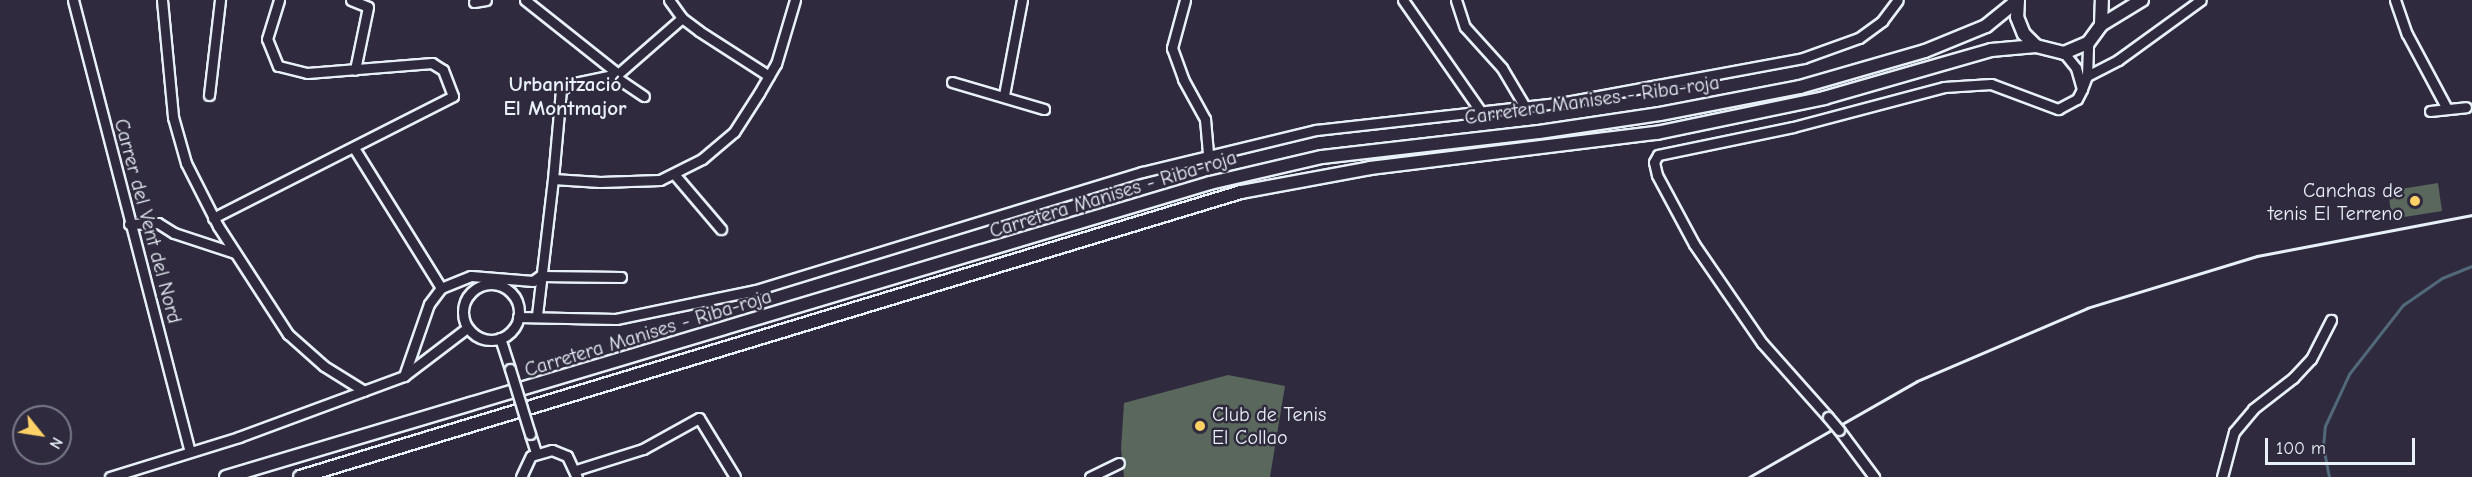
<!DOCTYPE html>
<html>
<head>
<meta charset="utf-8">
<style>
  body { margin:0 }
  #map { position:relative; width:2472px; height:477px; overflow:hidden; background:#2f2a3d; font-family:"Comic Neue",sans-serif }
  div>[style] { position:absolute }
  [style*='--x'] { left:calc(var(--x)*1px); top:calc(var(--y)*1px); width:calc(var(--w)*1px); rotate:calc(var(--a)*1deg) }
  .green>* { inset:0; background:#5a675c }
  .stream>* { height:3px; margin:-1.5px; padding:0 1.5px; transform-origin:1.5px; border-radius:1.5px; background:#51697b }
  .roads { filter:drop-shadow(2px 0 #e8f1f8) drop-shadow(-2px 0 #e8f1f8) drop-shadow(0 2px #e8f1f8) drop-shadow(0 -2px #e8f1f8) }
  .minor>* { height:9px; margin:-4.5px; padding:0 4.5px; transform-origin:4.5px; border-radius:4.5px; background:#2f2a3d }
  .minor>.ring { margin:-4.5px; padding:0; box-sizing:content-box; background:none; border:9px solid #2f2a3d; border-radius:50% }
  .secondary>* { height:12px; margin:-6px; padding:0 6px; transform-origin:6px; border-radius:6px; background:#2f2a3d }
  .rail>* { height:3px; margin:-1.5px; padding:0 1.5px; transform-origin:1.5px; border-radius:1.5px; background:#e8f1f8 }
  .bridges { filter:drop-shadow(2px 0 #e8f1f8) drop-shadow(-2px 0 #e8f1f8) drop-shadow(0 2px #e8f1f8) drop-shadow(0 -2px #e8f1f8) }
  .minor-bridge>* { height:9px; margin:-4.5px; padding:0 4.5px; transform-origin:4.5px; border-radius:4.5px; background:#2f2a3d }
  .dots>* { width:16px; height:16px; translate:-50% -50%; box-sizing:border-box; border:3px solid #2f2a3d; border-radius:50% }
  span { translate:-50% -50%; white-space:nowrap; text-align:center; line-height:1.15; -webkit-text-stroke:5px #2f2a3d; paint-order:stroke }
  .street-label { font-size:20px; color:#e8f1f8 }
  .poi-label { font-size:20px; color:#e8f1f8 }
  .right { translate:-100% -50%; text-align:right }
  .left { translate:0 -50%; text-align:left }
  .neighbourhood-label { font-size:21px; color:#e8f1f8; font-weight:700 }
  .north { position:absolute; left:12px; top:405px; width:60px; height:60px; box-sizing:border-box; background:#2f2a3d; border:2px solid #797a88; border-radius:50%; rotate:120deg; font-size:16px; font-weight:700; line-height:24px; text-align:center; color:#e8f1f8 }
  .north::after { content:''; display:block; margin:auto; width:21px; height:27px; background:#ffd166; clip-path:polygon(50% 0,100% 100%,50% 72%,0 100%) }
  .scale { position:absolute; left:2265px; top:438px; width:150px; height:27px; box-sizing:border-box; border:3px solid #e8f1f8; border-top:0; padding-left:8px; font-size:18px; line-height:21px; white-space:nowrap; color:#e8f1f8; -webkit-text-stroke:4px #2f2a3d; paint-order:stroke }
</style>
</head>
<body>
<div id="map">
  <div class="green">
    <i style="clip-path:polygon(2438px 183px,2442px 211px,2392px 219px,2388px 191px)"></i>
    <i style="clip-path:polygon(1228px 375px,1285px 386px,1270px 477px,1124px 477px,1121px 449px,1124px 403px)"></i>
  </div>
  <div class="stream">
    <i style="--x:2329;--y:477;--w:31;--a:-101"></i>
    <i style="--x:2323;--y:447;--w:21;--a:-85"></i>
    <i style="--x:2325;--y:426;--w:57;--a:-65.2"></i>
    <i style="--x:2349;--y:374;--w:88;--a:-52"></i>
    <i style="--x:2403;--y:305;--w:47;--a:-34.7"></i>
    <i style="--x:2442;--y:278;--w:32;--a:-22"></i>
  </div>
  <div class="roads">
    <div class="minor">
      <i style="--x:73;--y:0;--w:466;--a:75.5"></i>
      <i style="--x:162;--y:0;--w:118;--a:84.6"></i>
      <i style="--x:173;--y:117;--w:48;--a:74.2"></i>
      <i style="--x:186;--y:163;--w:71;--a:63.1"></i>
      <i style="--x:218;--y:226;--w:129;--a:57.1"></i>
      <i style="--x:288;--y:334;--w:48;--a:41.6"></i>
      <i style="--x:324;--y:366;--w:47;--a:32"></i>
      <i style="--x:351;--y:0;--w:18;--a:22"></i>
      <i style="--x:368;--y:7;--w:64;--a:101.7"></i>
      <i style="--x:525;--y:0;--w:119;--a:38.5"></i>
      <i style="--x:669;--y:0;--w:22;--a:54"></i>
      <i style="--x:682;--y:18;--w:21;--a:37"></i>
      <i style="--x:699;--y:31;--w:83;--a:32.7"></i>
      <i style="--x:1185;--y:0;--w:50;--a:105.2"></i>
      <i style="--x:1172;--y:48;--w:33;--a:70"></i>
      <i style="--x:1183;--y:79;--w:46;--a:61.2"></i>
      <i style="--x:1205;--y:119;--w:35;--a:85"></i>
      <i style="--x:1403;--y:0;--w:133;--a:55.1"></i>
      <i style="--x:1456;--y:0;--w:28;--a:72"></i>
      <i style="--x:1465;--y:27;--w:55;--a:47.9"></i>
      <i style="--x:1502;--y:68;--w:43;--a:59.3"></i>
      <i style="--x:2395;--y:0;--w:36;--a:71"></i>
      <i style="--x:2407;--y:34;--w:85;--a:61.9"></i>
      <i style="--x:474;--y:2;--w:12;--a:-9"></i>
      <i style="--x:2064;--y:53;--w:19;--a:51"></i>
      <i style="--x:2076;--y:68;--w:22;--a:74"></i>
      <i style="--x:2082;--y:89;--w:14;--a:-69"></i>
      <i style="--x:2087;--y:76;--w:33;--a:-88"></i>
      <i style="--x:614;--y:76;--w:36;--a:34"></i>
      <i style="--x:2087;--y:76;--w:35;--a:-27"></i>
      <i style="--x:2118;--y:60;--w:102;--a:-35.9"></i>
      <i style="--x:952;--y:82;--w:96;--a:16.4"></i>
      <i style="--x:209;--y:95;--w:96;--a:-83.4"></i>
      <i style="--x:1004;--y:95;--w:97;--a:-79.3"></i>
      <i style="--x:2430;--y:111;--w:36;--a:-6"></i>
      <i style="--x:354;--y:148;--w:165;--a:58.1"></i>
      <i style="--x:675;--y:175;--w:71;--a:49.6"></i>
      <i style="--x:553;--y:179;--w:89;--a:-84.9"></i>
      <i style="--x:561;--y:90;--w:11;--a:-34"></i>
      <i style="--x:570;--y:84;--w:49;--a:-11.8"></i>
      <i style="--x:618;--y:74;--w:85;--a:-41.2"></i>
      <i style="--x:213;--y:218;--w:269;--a:-26.9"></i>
      <i style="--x:453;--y:96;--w:28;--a:-111"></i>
      <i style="--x:443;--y:70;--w:13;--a:-148"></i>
      <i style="--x:432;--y:63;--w:125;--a:175.4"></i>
      <i style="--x:307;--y:73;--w:30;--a:-166"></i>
      <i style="--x:278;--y:66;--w:29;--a:-112"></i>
      <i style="--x:267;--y:39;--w:41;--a:-72.9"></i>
      <i style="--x:129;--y:224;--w:29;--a:-2"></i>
      <i style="--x:158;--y:223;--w:19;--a:32"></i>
      <i style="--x:174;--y:233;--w:64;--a:18.2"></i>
      <i style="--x:540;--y:276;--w:81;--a:0.7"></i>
      <i class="ring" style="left:463px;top:284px;width:47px;height:47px"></i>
      <i style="--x:537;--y:315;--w:137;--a:-83.3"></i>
      <i style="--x:553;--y:179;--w:47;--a:3.7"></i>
      <i style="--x:600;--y:182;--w:60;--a:-1.9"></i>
      <i style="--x:660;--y:180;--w:47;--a:-26.6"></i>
      <i style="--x:702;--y:159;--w:42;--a:-40.2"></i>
      <i style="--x:734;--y:132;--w:46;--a:-57.3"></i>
      <i style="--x:759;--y:93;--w:34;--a:-60"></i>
      <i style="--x:776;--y:64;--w:67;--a:-73.5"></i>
      <i style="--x:518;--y:317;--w:98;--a:1.2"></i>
      <i style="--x:616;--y:319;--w:143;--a:-11.7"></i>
      <i style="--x:756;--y:290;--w:404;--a:-17"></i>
      <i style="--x:1142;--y:172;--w:179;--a:-13.6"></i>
      <i style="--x:1316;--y:130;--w:252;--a:-6.4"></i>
      <i style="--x:1566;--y:102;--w:241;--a:-10.5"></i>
      <i style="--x:1803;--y:58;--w:59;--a:-19.7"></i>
      <i style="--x:1859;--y:38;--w:29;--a:-36"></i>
      <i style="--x:1882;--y:21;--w:26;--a:-53"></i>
      <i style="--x:500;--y:338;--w:33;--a:72"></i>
      <i style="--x:404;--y:376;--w:76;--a:-70.9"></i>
      <i style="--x:429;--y:304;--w:20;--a:-53"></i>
      <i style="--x:441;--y:288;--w:32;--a:-22"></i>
      <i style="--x:471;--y:276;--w:62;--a:4.6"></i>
      <i style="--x:533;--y:281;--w:9;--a:-36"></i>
      <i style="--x:1828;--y:417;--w:99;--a:-131.7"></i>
      <i style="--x:1762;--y:343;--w:120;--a:-124.5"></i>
      <i style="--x:1694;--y:244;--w:78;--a:-118.2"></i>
      <i style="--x:1657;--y:175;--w:13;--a:-103"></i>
      <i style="--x:1654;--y:162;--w:8;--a:-60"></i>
      <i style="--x:1658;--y:155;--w:138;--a:-11.7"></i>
      <i style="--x:1793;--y:127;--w:156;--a:-14.8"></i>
      <i style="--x:1944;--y:87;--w:47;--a:-3.7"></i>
      <i style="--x:1991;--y:84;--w:72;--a:20.5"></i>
      <i style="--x:2058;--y:109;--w:21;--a:-28"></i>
      <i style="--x:2077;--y:99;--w:11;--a:-63"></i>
      <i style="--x:1839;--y:430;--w:59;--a:53.3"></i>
      <i style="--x:530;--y:434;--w:20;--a:72"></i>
      <i style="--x:576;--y:470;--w:70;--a:-17.4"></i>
      <i style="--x:643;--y:449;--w:64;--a:-29"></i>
      <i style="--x:699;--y:418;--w:69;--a:58.6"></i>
      <i style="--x:110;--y:477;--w:135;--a:-17.2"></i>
      <i style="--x:239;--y:437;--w:176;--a:-20.3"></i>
      <i style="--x:404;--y:376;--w:79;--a:-37.3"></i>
      <i style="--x:521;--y:477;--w:23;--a:-65"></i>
      <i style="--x:531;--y:456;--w:22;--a:-16"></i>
      <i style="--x:552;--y:450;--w:16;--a:22"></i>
      <i style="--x:567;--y:456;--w:23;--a:65"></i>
      <i style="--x:1090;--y:477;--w:32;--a:-26"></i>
      <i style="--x:2222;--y:477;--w:47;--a:-75.1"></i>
      <i style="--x:2234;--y:432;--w:30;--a:-50"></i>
      <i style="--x:2253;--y:409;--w:51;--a:-37.8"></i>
      <i style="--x:2293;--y:378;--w:26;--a:-47"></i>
      <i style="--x:2311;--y:359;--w:44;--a:-62.9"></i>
    </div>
    <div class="secondary">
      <i style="--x:2018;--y:0;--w:17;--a:93"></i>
      <i style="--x:2017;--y:17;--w:18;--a:68"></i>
      <i style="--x:2024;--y:34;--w:17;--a:45"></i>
      <i style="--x:2036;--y:46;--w:29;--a:14"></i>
      <i style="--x:2064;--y:53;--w:26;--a:-23"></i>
      <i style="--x:2088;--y:43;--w:22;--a:-54"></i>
      <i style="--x:2101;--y:25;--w:25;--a:-88"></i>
      <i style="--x:2101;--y:25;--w:48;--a:-31.4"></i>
      <i style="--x:226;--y:477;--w:1027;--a:-16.64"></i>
      <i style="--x:1210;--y:183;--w:115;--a:-13.1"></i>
      <i style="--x:1322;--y:157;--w:218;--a:-6.6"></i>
      <i style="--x:1539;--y:132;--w:122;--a:-8.5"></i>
      <i style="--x:1660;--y:114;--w:143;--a:-10.9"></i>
      <i style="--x:1800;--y:87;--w:130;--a:-16.1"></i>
      <i style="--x:1925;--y:51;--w:66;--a:-22.3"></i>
      <i style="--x:1986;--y:26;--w:41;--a:-39.1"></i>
      <i style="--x:300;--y:477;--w:983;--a:-16.85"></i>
      <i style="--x:1241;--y:192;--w:131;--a:-10.5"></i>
      <i style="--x:1370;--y:168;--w:289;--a:-7"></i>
      <i style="--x:1657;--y:133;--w:171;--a:-11.8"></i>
      <i style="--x:1824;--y:98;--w:174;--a:-16"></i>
      <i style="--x:1991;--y:50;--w:45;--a:-5.1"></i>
    </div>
  </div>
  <div class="rail">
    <i style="--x:1749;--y:477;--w:193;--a:-29.7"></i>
    <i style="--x:1917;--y:381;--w:185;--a:-23.2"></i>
    <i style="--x:2087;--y:308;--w:178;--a:-17"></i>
    <i style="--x:2257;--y:256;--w:219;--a:-10.8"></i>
  </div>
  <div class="bridges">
    <div class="minor-bridge">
      <i style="--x:510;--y:369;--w:68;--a:72.9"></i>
      <i style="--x:1828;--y:417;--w:17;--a:50"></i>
    </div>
  </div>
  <div class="dots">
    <i style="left:2415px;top:201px;background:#ffd166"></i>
    <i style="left:1200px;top:426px;background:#ffd166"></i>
  </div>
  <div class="street-label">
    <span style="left:1592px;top:100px;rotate:-8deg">Carretera Manises - Riba-roja</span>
    <span style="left:1113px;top:194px;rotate:-17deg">Carretera Manises - Riba-roja</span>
    <span style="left:148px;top:221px;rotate:75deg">Carrer del Vent del Nord</span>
    <span style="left:648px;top:333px;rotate:-17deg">Carretera Manises - Riba-roja</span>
  </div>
  <div class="poi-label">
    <span class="right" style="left:2403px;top:202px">Canchas de<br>tenis El Terreno</span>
    <span class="left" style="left:1212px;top:426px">Club de Tenis<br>El Collao</span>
  </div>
  <div class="neighbourhood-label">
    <span style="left:565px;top:96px">Urbanització<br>El Montmajor</span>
  </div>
  <div class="north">N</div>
  <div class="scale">100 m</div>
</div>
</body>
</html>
